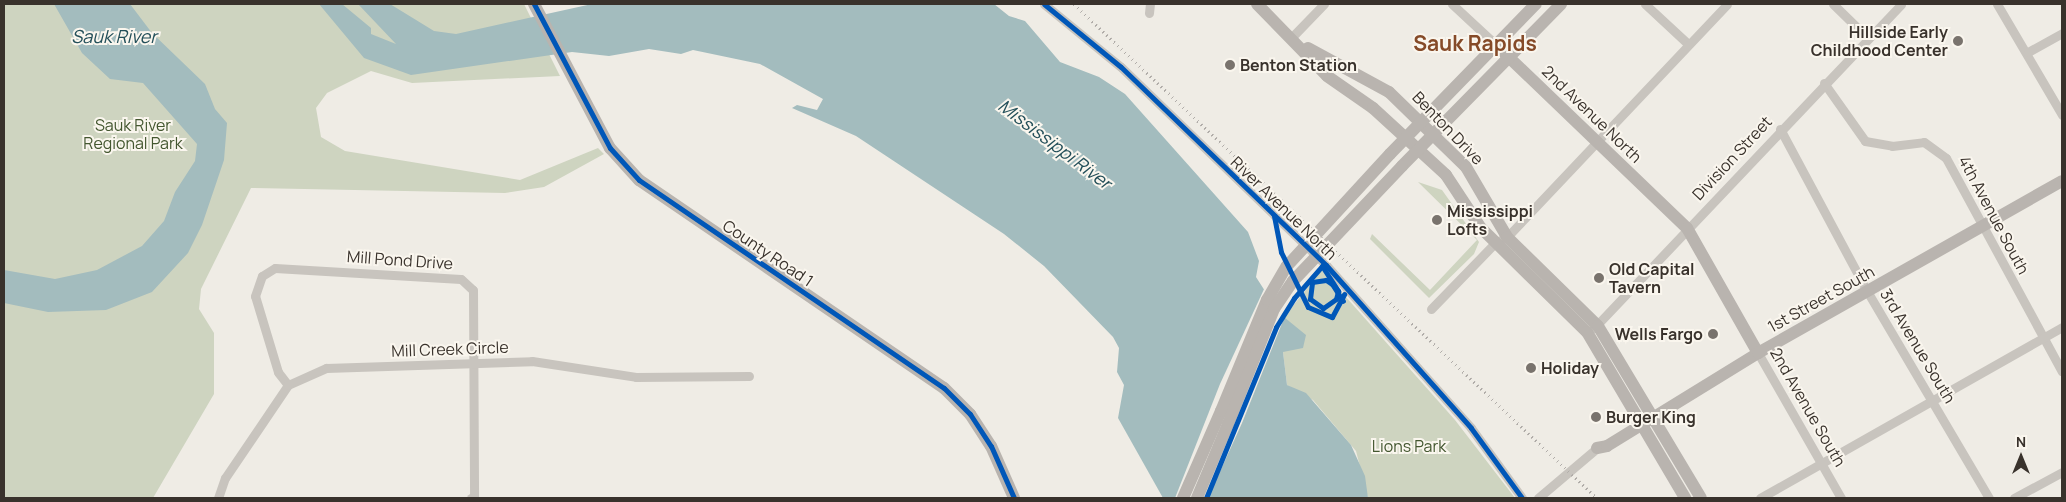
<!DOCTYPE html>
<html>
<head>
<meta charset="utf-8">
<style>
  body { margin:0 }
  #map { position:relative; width:2066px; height:502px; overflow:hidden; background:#efece5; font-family:Manrope,sans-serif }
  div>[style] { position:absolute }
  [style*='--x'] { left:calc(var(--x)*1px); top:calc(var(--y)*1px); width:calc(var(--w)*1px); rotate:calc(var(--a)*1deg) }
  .green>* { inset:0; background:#ced4c0 }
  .water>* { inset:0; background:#a3bcbe }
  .pier>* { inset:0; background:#efece5 }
  .street>* { height:9px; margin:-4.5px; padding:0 4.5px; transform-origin:4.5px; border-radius:4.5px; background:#c8c4be }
  .secondary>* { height:12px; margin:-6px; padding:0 6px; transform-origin:6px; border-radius:6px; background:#b9b4af }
  .rail>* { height:2.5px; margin-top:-1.25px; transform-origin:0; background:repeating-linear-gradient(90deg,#b0aca8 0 1px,transparent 0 5px) }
  .secondary-bridge>* { height:12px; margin:-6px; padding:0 6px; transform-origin:6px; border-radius:6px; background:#b9b4af }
  .cycleway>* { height:5px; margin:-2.5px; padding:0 2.5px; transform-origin:2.5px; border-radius:2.5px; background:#0057b8 }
  .dots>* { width:14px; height:14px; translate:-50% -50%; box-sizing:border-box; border:2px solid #faf6ee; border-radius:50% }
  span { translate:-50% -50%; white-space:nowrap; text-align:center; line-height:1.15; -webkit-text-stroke:4px #faf6ee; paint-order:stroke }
  .poi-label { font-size:16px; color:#39322c; font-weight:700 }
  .right { translate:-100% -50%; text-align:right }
  .left { translate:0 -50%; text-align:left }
  .street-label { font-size:16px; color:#39322c }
  .park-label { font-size:16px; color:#445730 }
  .water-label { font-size:18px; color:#234f59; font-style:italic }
  .district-label { font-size:21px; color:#854a28; font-weight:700 }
  .frame { position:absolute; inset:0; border:5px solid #39322c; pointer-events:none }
  .north { position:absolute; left:1996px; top:432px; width:50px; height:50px; -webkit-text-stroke:4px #faf6ee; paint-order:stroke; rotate:0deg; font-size:14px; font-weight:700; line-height:20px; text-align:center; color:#39322c }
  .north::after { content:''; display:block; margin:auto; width:18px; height:22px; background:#39322c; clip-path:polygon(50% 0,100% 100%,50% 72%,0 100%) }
</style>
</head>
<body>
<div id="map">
  <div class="green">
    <i style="clip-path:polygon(4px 4px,524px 4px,560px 76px,412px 83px,371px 71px,327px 93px,316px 108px,321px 137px,345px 151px,520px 180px,598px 148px,604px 154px,544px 187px,505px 193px,251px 188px,201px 289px,199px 309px,214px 333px,214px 394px,153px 498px,4px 498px)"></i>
    <i style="clip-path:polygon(1418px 182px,1442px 190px,1479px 242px,1474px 254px,1429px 298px,1370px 239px,1372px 234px,1430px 290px,1477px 240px)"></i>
    <i style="clip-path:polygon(1322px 270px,1455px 420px,1515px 498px,1368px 498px,1356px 451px,1313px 400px,1287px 385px,1283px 352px,1290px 324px,1283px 318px)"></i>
  </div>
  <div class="water">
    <i style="clip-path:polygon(54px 4px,130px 4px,152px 33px,205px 84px,215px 109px,227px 123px,224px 160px,202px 225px,188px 253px,152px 292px,106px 310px,48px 312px,4px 303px,4px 270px,55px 279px,97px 270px,142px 246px,164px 221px,175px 192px,195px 161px,197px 144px,143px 83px,110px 79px,82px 53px)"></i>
    <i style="clip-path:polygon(319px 4px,342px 4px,371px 28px,371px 34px,396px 44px,358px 4px,390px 4px,434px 31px,456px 34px,592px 4px,994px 4px,1009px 16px,1025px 21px,1060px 62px,1099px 77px,1125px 94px,1248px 232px,1259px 261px,1256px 277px,1279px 313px,1306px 335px,1303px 348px,1283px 352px,1287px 385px,1306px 393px,1351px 445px,1365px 476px,1368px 498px,1163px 498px,1118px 418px,1124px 385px,1117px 372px,1119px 348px,1113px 337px,1044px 266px,1004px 234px,856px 136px,792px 108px,797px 105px,817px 110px,823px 99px,760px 64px,693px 50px,681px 54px,649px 49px,609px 56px,572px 52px,411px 75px,364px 58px)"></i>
  </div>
  <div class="pier">
    <i style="clip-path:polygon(1265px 287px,1285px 316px,1242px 423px,1208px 498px,1175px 498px,1220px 384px)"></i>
  </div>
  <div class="street">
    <i style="--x:1044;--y:4;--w:99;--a:39.3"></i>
    <i style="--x:1121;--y:67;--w:285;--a:44"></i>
    <i style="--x:1326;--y:265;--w:218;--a:48.3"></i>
    <i style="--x:1471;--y:428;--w:87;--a:53.9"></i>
    <i style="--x:1452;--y:4;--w:59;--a:42.9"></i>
    <i style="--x:1645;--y:4;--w:59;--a:42.9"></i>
    <i style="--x:1833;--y:4;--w:49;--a:44.2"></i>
    <i style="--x:1997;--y:4;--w:129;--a:59.6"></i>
    <i style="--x:1149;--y:13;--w:9;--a:-84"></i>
    <i style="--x:1292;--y:37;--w:46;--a:-45.9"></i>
    <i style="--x:2028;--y:52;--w:39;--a:-29"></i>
    <i style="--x:1824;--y:83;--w:71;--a:54.7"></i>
    <i style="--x:1865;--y:141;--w:27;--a:10"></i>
    <i style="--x:1892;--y:146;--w:32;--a:-7"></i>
    <i style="--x:1924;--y:142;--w:27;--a:36"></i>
    <i style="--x:1946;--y:158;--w:243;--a:61.5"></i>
    <i style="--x:1780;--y:129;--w:184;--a:61.8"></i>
    <i style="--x:1867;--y:291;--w:240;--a:59.5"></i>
    <i style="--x:1431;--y:309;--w:92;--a:-45.9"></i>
    <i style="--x:1495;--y:243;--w:13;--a:-27"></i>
    <i style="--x:1507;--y:237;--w:320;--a:-46.6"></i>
    <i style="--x:1594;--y:328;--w:446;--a:-46.5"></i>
    <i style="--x:1758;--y:353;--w:167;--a:60.2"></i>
    <i style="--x:288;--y:385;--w:16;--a:-128"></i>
    <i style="--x:278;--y:372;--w:79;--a:-106.8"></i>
    <i style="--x:255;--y:296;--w:21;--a:-71"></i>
    <i style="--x:262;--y:276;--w:15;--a:-32"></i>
    <i style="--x:275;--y:268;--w:186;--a:3.4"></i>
    <i style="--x:461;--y:279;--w:16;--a:43"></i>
    <i style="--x:473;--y:290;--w:208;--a:89.7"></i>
    <i style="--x:474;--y:498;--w:3;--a:180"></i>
    <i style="--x:218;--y:498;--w:21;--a:-71"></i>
    <i style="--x:225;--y:478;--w:112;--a:-55.9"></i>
    <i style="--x:288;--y:385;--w:42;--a:-24.1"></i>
    <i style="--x:326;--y:368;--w:206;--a:-1.9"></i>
    <i style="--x:532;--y:361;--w:105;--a:8.7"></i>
    <i style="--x:636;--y:377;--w:113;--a:-0.5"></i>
    <i style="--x:1538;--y:498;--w:77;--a:-40.3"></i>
    <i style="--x:1760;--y:498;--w:347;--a:-29.5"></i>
    <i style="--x:2014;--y:498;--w:55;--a:-28.4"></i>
  </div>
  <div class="secondary">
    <i style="--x:534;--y:4;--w:163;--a:62.2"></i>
    <i style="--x:610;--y:148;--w:43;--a:47.8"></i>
    <i style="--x:639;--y:180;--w:369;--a:34.3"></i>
    <i style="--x:944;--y:388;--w:37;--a:45"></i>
    <i style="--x:970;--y:414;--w:38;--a:57"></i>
    <i style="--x:991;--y:446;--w:57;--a:66.1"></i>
    <i style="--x:1257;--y:4;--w:100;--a:45.8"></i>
    <i style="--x:1327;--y:76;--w:56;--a:34.8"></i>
    <i style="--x:1373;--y:108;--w:99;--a:42.5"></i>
    <i style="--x:1446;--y:175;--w:64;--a:56.6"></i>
    <i style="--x:1481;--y:228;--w:148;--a:44.5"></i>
    <i style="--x:1587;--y:332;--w:193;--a:59.4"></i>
    <i style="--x:1495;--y:44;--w:266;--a:43.8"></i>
    <i style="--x:1687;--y:228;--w:144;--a:60.4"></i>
    <i style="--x:1308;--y:48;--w:92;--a:28.5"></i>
    <i style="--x:1389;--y:92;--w:107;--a:44.2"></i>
    <i style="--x:1466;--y:167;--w:81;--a:59.6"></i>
    <i style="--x:1507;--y:237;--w:127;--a:44.4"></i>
    <i style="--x:1598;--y:326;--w:200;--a:59.1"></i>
    <i style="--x:1390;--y:154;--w:209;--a:-45.8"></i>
    <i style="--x:1402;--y:166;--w:227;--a:-45.5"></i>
    <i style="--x:1597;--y:448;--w:10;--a:-11"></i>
    <i style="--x:1607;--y:446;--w:177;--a:-31.6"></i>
    <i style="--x:1758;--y:353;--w:349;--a:-29.5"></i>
    <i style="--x:1183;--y:498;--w:95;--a:-66.4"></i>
    <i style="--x:1197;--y:498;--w:80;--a:-67.3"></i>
  </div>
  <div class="rail">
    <i style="--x:1074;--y:4;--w:719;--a:43.37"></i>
  </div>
  <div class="secondary-bridge">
    <i style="--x:1221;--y:411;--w:120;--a:-67.5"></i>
    <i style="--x:1267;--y:300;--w:39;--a:-60"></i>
    <i style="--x:1287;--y:266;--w:152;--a:-47.4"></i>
    <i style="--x:1228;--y:424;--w:124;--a:-68.2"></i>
    <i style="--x:1274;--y:309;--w:34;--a:-56"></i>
    <i style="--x:1293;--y:281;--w:158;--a:-46.5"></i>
  </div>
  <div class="cycleway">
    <i style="--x:534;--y:4;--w:163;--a:62.2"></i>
    <i style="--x:610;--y:148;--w:43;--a:47.8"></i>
    <i style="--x:639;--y:180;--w:369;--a:34.3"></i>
    <i style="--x:944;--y:388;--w:37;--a:45"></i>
    <i style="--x:970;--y:414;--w:38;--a:57"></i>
    <i style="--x:991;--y:446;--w:57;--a:66.1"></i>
    <i style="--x:1044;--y:4;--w:99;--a:39.3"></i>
    <i style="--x:1121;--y:67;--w:285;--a:44"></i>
    <i style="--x:1326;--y:265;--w:218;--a:48.3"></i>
    <i style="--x:1471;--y:428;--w:87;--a:53.9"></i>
    <i style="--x:1274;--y:216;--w:37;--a:79"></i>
    <i style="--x:1281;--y:252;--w:61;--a:63.9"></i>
    <i style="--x:1308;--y:307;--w:26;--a:23"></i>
    <i style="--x:1332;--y:317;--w:26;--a:-62"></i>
    <i style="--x:1206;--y:498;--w:185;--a:-67.7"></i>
    <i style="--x:1276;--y:327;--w:34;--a:-58"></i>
    <i style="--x:1294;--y:298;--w:43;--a:-48.8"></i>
    <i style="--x:1322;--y:266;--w:30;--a:57"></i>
    <i style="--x:1338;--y:291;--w:8;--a:104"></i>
    <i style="--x:1336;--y:299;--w:16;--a:145"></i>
    <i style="--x:1323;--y:308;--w:16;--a:-145"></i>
    <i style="--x:1310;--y:299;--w:17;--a:-83"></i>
    <i style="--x:1312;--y:282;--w:14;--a:-8"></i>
    <i style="--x:1326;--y:280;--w:7;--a:34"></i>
    <i style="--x:1332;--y:284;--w:20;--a:57"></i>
  </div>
  <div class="dots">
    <i style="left:1958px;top:41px;background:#79736d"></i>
    <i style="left:1230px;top:65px;background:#79736d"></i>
    <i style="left:1437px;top:220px;background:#79736d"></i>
    <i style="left:1599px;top:278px;background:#79736d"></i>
    <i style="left:1713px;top:334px;background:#79736d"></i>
    <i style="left:1531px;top:368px;background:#79736d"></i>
    <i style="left:1596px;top:417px;background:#79736d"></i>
  </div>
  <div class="poi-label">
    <span class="right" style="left:1948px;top:41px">Hillside Early<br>Childhood Center</span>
    <span class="left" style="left:1240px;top:65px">Benton Station</span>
    <span class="left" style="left:1447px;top:220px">Mississippi<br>Lofts</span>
    <span class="left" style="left:1609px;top:278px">Old Capital<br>Tavern</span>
    <span class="right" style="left:1703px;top:334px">Wells Fargo</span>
    <span class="left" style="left:1541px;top:368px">Holiday</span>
    <span class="left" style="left:1606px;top:417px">Burger King</span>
  </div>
  <div class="street-label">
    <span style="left:1592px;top:114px;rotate:44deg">2nd Avenue North</span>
    <span style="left:1448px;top:128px;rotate:46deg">Benton Drive</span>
    <span style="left:1732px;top:158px;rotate:-47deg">Division Street</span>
    <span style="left:1284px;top:208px;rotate:44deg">River Avenue North</span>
    <span style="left:1994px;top:215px;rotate:62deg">4th Avenue South</span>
    <span style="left:768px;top:253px;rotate:34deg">County Road 1</span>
    <span style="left:400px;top:260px;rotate:4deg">Mill Pond Drive</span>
    <span style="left:1821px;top:299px;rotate:-29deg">1st Street South</span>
    <span style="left:1918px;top:346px;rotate:59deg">3rd Avenue South</span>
    <span style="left:450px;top:349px;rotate:-2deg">Mill Creek Circle</span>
    <span style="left:1808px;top:407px;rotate:60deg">2nd Avenue South</span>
  </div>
  <div class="park-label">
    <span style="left:133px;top:134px">Sauk River<br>Regional Park</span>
    <span style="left:1409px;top:446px">Lions Park</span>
  </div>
  <div class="water-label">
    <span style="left:114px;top:36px">Sauk River</span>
    <span style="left:1055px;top:144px;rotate:37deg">Mississippi River</span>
  </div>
  <div class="district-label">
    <span style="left:1475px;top:43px">Sauk Rapids</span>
  </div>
  <div class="frame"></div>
  <div class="north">N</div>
</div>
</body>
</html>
